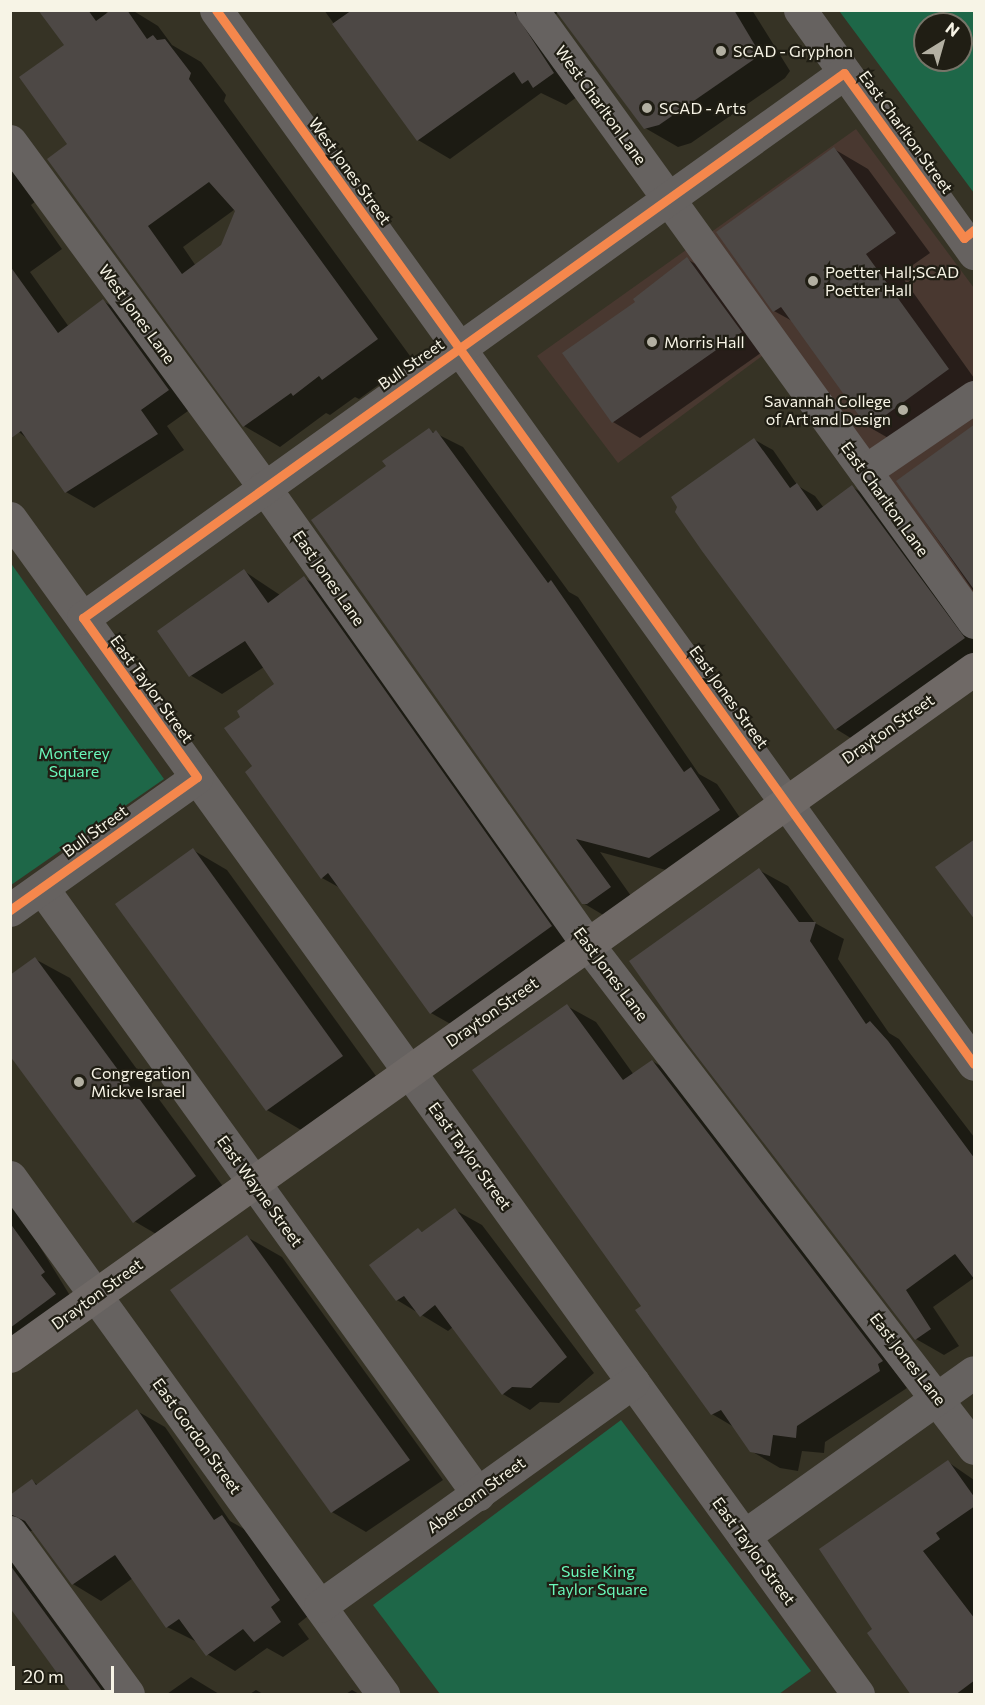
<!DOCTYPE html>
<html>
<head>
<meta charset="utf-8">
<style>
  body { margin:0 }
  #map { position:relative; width:985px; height:1705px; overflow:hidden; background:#363325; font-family:Commissioner,sans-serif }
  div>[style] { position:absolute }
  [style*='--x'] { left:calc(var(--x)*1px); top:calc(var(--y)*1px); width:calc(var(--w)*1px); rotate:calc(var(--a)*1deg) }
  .education>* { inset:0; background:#493830 }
  .green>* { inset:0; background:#1e6748 }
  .shadow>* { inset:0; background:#0007 }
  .building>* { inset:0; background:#4d4845 }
  .minor>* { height:33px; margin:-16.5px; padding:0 16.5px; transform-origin:16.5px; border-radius:16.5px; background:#666260 }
  .major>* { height:33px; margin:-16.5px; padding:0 16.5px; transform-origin:16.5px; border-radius:16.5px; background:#6f6966 }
  .cycleway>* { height:9px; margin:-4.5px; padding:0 4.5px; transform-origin:4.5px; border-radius:4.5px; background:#f5874c }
  .dots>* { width:16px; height:16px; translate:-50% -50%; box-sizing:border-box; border:3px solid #201e14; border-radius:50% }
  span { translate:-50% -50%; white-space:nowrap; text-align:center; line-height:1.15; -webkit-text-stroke:4.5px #201e14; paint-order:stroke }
  .poi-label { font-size:16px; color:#f7f4e6 }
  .left { translate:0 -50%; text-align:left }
  .right { translate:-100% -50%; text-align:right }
  .street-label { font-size:16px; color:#f7f4e6 }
  .park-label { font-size:16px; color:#69f7b9 }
  .frame { position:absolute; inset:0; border:12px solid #f7f4e6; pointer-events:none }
  .north { position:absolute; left:913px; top:12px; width:60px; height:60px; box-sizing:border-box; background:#201e14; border:2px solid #767468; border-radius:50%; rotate:37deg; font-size:16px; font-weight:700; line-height:24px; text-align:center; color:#f7f4e6 }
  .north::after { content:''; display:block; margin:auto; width:21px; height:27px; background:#b3b0a2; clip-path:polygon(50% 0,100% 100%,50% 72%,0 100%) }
  .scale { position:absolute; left:12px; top:1666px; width:102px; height:27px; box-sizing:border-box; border:3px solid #f7f4e6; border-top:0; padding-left:8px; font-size:18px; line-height:21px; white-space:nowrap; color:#f7f4e6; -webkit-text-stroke:4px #201e14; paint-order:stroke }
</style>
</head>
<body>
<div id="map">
  <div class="education">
    <i style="clip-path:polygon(856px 129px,974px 288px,974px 602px,781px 342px,618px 463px,537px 356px)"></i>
  </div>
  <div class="green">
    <i style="clip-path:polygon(evenodd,839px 11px,974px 11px,974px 193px,840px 12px,839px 11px,925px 24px,961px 24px,961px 60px,925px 60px,925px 24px)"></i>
    <i style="clip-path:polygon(10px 562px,164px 779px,11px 885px,10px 885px)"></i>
    <i style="clip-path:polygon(621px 1420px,811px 1671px,779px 1694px,440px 1694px,373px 1605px)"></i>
  </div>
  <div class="shadow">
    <i style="clip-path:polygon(evenodd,56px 10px,103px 10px,109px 14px,132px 10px,158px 26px,172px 45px,201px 62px,226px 95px,224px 101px,413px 360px,359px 399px,355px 397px,330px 415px,326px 413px,280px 447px,244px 426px,69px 145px,66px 46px,56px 10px,238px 207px,223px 246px,196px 266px,183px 247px,238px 207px)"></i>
    <i style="clip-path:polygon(324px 10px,752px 10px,790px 71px,785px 78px,691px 143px,678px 147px,645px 128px,559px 12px,547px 20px,585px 91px,566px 105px,541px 93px,450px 159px,418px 140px)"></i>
    <i style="clip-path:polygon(10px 143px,42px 196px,31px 205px,62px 249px,30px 272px,69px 327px,103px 301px,130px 317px,195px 406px,167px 426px,184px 450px,94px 508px,66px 492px,29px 440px,10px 425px)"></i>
    <i style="clip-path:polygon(834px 149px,868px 169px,930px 253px,900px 274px,974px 378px,974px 395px,904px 447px,869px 427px,794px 322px,774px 311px)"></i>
    <i style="clip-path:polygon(687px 259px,714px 275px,768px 348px,640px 438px,613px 422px,637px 302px)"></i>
    <i style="clip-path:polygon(974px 426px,974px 592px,898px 482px)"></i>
    <i style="clip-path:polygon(429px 430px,463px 447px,569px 592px,578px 597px,699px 774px,717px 784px,745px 825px,677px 873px,600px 852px,636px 903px,610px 919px,583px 903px,388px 466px)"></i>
    <i style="clip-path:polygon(755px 440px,773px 450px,798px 486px,815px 496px,824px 508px,852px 487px,871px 498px,974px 638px,974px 655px,854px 740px,836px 729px)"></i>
    <i style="clip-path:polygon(244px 571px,280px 595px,304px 578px,336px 596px,583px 945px,463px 1031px,431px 1013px,342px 889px,322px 878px,254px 767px,242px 717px,276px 685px,264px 667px,222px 694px,190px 675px)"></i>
    <i style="clip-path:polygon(193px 850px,227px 870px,376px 1076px,301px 1130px,267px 1110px)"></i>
    <i style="clip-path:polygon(759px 870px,788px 886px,815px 923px,844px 939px,838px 959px,889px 1033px,899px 1039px,974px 1137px,974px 1278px,933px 1307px,959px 1346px,944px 1355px,916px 1339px)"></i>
    <i style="clip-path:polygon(35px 959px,70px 978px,230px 1196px,168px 1241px,134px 1221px)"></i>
    <i style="clip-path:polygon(567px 1006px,596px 1022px,634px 1075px,652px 1061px,681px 1078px,907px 1388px,825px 1442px,824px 1453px,802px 1451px,798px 1471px,780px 1468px,751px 1451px,734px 1427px,712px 1414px,643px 1306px)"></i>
    <i style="clip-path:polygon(10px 1198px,77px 1307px,10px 1357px)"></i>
    <i style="clip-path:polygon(455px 1210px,482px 1225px,594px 1373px,559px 1403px,540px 1402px,530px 1410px,503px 1394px,453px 1327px,448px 1331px,397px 1300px,371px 1265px,418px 1229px,424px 1233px)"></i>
    <i style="clip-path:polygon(247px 1237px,282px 1257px,443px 1480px,366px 1532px,332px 1512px)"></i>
    <i style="clip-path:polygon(137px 1411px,165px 1427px,230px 1521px,251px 1533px,308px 1616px,298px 1624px,309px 1639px,283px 1657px,267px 1648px,235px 1671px,207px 1654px,197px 1642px,167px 1627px,133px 1578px,101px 1601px,73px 1584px,34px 1530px,28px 1532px,120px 1694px,73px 1694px,10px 1594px,10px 1497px,32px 1481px,38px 1485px)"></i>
    <i style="clip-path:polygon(948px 1462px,974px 1480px,974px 1694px,913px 1694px,874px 1629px)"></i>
    <i style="clip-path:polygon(191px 1677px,219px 1694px,220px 1694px,167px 1694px)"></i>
    <i style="clip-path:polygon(10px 1683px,19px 1694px,10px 1694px)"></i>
    <i style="clip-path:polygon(256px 1690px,263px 1694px,250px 1694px)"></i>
    <i style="clip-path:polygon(352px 1690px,359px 1694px,346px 1694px)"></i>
  </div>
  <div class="building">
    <i style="clip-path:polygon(evenodd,38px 10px,88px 10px,96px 21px,111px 10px,127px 10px,147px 39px,153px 35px,157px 40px,165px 39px,191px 73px,189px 79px,378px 339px,322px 380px,319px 376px,293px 396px,291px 393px,243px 427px,47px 159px,67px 144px,19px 77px,64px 45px,38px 10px,209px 182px,235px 211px,221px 245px,182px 274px,148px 226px,209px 182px)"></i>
    <i style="clip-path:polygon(352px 10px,513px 10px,554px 73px,533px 88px,528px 80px,522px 84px,514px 72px,417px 141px,332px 24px)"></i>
    <i style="clip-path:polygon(555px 10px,734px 10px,759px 52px,753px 60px,659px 125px,644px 129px)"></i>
    <i style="clip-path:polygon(834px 147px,896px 233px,866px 254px,949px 369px,868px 428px,781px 307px,773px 312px,716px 232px)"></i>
    <i style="clip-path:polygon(687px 257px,742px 332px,612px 423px,562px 353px,635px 302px,633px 299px)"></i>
    <i style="clip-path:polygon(10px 266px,58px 333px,103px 299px,169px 390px,141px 410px,158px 434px,65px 493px,21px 431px,10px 439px)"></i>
    <i style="clip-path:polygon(975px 424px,975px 591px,896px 481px)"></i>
    <i style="clip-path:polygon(429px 428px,433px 433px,436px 430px,548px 583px,551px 580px,684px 772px,691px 767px,720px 810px,649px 858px,576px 839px,611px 887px,587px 904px,582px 904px,311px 520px,386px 466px,382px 461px)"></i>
    <i style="clip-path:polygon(754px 438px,790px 488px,797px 483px,817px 511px,852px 485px,965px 638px,835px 730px,702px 551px,675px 512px,677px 507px,671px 497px)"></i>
    <i style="clip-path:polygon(244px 569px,268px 603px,304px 576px,552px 926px,430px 1014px,328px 873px,321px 879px,245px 772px,252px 766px,224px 728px,240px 717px,237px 711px,274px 684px,245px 641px,189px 677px,157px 631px)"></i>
    <i style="clip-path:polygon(975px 839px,975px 920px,935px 867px)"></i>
    <i style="clip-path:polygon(193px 848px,343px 1056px,266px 1111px,115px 904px)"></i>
    <i style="clip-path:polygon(759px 868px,799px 922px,816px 922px,810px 941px,866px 1024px,870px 1021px,888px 1041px,975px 1159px,975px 1280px,955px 1254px,906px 1290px,931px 1329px,915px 1340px,683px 1038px,629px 961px)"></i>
    <i style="clip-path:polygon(35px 957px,196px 1176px,133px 1223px,10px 1056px,10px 975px)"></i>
    <i style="clip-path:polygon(567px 1004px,623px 1080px,652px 1060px,883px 1361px,878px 1364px,880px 1371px,797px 1426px,796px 1438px,773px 1435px,770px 1456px,750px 1452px,721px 1410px,711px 1415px,635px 1310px,641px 1306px,472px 1070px)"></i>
    <i style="clip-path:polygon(455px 1208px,567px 1357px,531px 1388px,512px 1387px,502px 1395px,435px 1305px,420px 1317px,404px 1296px,396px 1301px,369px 1265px,418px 1228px,422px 1232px)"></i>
    <i style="clip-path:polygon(10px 1223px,45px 1272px,41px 1275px,56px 1294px,10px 1328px)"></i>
    <i style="clip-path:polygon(247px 1235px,410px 1460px,331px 1513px,170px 1290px)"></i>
    <i style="clip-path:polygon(137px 1409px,214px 1520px,222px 1515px,280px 1600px,271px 1607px,281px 1622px,254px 1642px,243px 1629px,206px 1656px,179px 1619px,166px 1628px,115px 1555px,72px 1585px,25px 1521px,10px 1514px,10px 1495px,32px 1479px,36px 1485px)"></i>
    <i style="clip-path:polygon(948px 1460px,975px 1498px,975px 1506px,936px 1533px,940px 1539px,923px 1551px,975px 1619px,975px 1680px,955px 1695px,911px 1695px,867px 1633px,872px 1629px,819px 1549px)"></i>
    <i style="clip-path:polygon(10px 1565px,105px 1695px,73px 1695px,10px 1608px)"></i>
  </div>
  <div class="minor">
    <i style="--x:216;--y:10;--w:1298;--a:54.28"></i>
    <i style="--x:532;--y:10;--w:755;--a:54.16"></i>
    <i style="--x:800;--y:10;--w:299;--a:54.4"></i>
    <i style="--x:10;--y:141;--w:429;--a:53.7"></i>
    <i style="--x:264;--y:487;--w:561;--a:54.72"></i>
    <i style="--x:588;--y:945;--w:634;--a:52.5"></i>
    <i style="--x:865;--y:471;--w:132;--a:-34.2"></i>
    <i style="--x:10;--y:518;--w:1450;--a:54.21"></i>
    <i style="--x:83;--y:618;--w:936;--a:-35.61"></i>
    <i style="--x:42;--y:888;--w:747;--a:54.27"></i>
    <i style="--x:10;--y:910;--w:229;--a:-35.4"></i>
    <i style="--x:10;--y:1177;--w:638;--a:54.19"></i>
    <i style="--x:10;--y:1532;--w:200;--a:53.9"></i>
    <i style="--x:744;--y:1536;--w:282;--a:-35.5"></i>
    <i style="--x:320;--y:1606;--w:385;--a:-35.6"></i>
  </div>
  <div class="major">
    <i style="--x:10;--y:1356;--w:1184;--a:-35.48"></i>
  </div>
  <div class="cycleway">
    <i style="--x:216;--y:10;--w:1298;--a:54.28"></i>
    <i style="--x:10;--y:910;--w:229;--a:-35.4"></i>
    <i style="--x:197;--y:777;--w:196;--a:-125.6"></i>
    <i style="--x:83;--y:618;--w:936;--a:-35.61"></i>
    <i style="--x:844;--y:73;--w:204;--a:54"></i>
    <i style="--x:964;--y:238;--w:13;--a:-39"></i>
  </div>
  <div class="dots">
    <i style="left:721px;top:51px;background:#b3b0a2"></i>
    <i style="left:647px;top:108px;background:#b3b0a2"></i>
    <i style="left:813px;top:281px;background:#b3b0a2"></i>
    <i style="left:652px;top:342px;background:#b3b0a2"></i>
    <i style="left:903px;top:410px;background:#b3b0a2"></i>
    <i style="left:79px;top:1082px;background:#b3b0a2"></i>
  </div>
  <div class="poi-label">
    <span class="left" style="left:733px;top:51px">SCAD - Gryphon</span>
    <span class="left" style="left:659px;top:108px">SCAD - Arts</span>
    <span class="left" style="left:825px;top:281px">Poetter Hall;SCAD<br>Poetter Hall</span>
    <span class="left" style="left:664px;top:342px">Morris Hall</span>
    <span class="right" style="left:891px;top:410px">Savannah College<br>of Art and Design</span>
    <span class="left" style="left:91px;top:1082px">Congregation<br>Mickve Israel</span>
  </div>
  <div class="street-label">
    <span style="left:601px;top:105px;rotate:54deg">West Charlton Lane</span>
    <span style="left:906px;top:132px;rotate:54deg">East Charlton Street</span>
    <span style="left:350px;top:171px;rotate:54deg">West Jones Street</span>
    <span style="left:137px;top:314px;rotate:54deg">West Jones Lane</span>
    <span style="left:411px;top:364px;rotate:-35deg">Bull Street</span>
    <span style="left:885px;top:499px;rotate:54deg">East Charlton Lane</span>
    <span style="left:329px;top:578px;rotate:55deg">East Jones Lane</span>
    <span style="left:152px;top:689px;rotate:54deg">East Taylor Street</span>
    <span style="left:729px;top:697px;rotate:54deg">East Jones Street</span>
    <span style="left:888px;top:729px;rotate:-35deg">Drayton Street</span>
    <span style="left:95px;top:831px;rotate:-36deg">Bull Street</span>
    <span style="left:611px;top:974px;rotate:53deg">East Jones Lane</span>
    <span style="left:492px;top:1012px;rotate:-35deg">Drayton Street</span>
    <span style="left:470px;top:1156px;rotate:54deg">East Taylor Street</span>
    <span style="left:260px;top:1191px;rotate:54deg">East Wayne Street</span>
    <span style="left:97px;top:1294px;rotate:-36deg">Drayton Street</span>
    <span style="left:908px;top:1359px;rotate:52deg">East Jones Lane</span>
    <span style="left:197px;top:1436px;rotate:54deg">East Gordon Street</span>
    <span style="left:476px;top:1495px;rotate:-36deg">Abercorn Street</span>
    <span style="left:754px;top:1551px;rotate:54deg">East Taylor Street</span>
  </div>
  <div class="park-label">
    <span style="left:74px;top:762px">Monterey<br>Square</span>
    <span style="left:598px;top:1580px">Susie King<br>Taylor Square</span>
  </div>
  <div class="frame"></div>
  <div class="north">N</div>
  <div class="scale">20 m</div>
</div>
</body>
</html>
